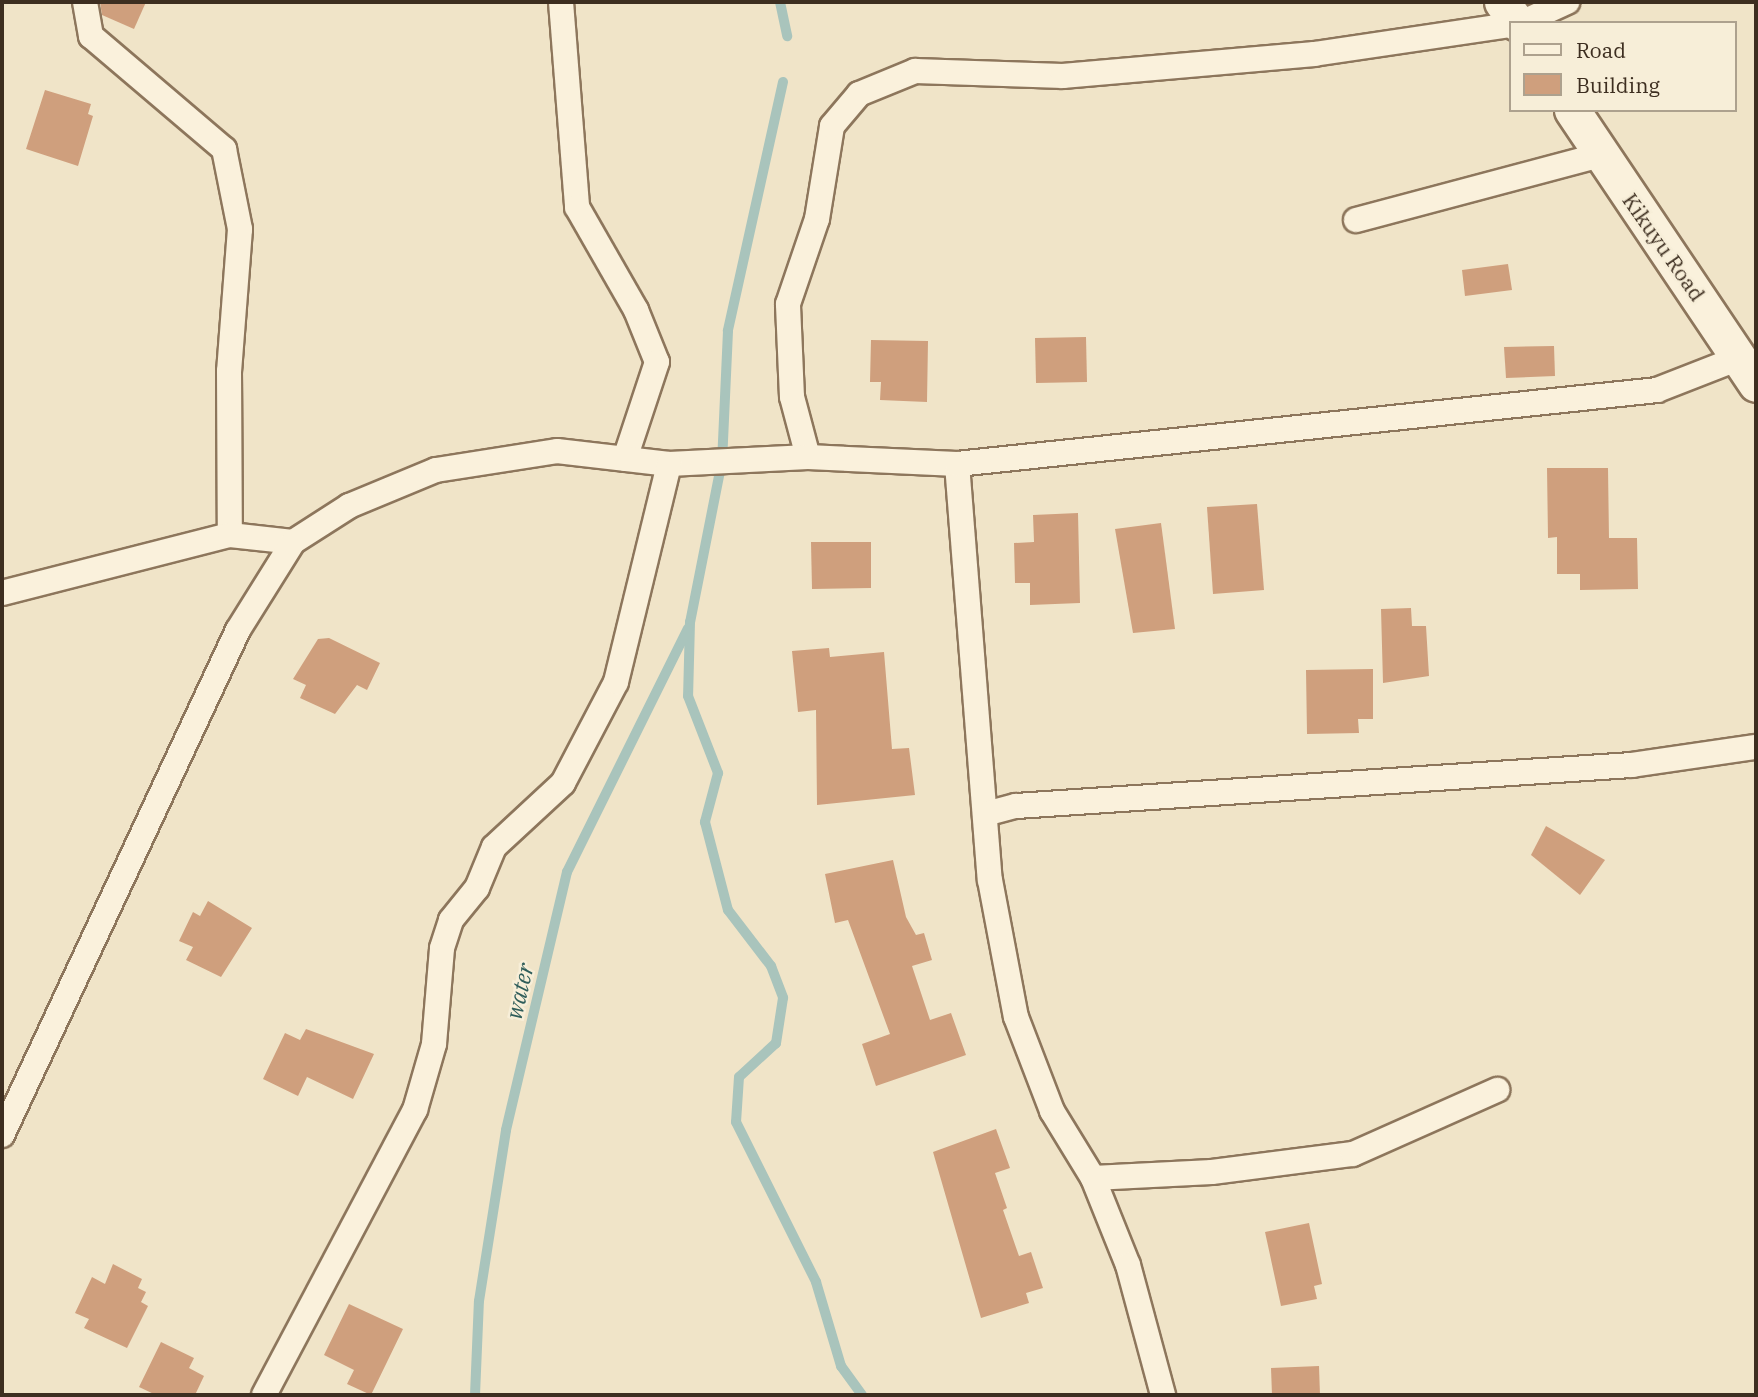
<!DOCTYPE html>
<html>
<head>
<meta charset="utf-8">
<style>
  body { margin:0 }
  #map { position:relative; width:1758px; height:1397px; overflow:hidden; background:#f0e4c8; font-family:"IBM Plex Serif",serif }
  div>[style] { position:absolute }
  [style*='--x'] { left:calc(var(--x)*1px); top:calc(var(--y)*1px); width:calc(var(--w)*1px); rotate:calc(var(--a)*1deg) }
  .stream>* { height:10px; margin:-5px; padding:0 5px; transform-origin:5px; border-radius:5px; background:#a9c4bc }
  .building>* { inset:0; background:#cf9f7d }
  .roads { filter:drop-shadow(2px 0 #8d765c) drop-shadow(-2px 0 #8d765c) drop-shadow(0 2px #8d765c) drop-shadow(0 -2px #8d765c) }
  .minor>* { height:24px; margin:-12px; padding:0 12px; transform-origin:12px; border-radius:12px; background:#faf1dc }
  .secondary>* { height:35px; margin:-17.5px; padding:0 17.5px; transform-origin:17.5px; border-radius:17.5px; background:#faf1dc }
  span { translate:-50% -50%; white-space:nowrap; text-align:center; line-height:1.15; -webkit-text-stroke:5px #f7eed8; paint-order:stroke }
  .street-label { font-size:21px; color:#3d2e20 }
  .water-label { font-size:23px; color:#2f5d5a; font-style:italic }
  .frame { position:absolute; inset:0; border:4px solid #3d2e20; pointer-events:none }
  .legend { position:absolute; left:1509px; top:21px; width:228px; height:91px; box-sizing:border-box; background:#f7eed8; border:2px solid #ada18e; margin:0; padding:9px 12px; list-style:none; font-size:21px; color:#3d2e20 }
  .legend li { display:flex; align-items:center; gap:14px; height:35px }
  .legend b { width:35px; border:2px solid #ada18e }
</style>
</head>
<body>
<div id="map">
  <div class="stream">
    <i style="--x:780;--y:2;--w:35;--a:78"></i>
    <i style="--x:783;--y:82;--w:255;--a:102.5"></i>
    <i style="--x:728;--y:331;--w:130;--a:92.6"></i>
    <i style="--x:722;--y:461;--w:164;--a:101.2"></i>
    <i style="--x:690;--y:622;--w:74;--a:91.5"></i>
    <i style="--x:688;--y:696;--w:83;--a:68.7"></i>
    <i style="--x:718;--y:773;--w:51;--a:104.9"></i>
    <i style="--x:705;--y:822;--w:91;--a:75.4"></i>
    <i style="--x:728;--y:910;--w:71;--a:52.5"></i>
    <i style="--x:771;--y:966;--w:34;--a:69"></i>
    <i style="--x:783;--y:998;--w:46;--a:98.8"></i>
    <i style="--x:776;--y:1043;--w:50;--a:137.4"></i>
    <i style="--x:739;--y:1077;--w:45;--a:93.8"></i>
    <i style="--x:736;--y:1122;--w:179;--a:63.4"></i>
    <i style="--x:816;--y:1282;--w:88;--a:73.4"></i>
    <i style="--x:841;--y:1366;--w:36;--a:54"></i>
    <i style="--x:475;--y:1395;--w:94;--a:-87.6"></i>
    <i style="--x:479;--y:1301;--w:173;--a:-81"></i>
    <i style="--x:506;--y:1130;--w:265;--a:-76.7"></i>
    <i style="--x:567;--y:872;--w:272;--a:-63.6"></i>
  </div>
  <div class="building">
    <i style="clip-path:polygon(100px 2px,146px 2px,134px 29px,102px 15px)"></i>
    <i style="clip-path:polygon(45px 90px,91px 104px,88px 114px,93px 116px,78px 166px,26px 149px)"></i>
    <i style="clip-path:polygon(1508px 264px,1512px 290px,1465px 296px,1462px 270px)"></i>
    <i style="clip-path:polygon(1086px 337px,1087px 382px,1036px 383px,1035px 338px)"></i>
    <i style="clip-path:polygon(871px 340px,928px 341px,927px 402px,880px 400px,881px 382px,870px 382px)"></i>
    <i style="clip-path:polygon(1554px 346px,1555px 376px,1506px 378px,1504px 347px)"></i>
    <i style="clip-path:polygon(1547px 468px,1608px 468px,1609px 538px,1637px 538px,1638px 589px,1580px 590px,1580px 574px,1557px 574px,1557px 537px,1548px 538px)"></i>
    <i style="clip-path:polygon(1257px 504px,1264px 590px,1213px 594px,1207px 507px)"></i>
    <i style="clip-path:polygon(1078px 513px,1080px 603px,1030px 605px,1030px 583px,1015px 583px,1014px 543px,1034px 542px,1033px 515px)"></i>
    <i style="clip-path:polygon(1161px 523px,1175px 629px,1133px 633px,1115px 529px)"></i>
    <i style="clip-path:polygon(811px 542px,871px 542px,871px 588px,812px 589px)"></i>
    <i style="clip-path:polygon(1411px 608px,1412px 626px,1426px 626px,1429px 676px,1383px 683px,1381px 609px)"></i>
    <i style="clip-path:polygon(329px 638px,380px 663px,367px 690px,357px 685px,335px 714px,300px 698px,306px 685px,293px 679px,318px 639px)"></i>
    <i style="clip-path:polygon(829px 648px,830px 657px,884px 652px,892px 749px,909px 748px,915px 795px,817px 805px,816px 710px,798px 712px,792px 651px)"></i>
    <i style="clip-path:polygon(1373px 669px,1373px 719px,1358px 719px,1359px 733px,1307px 734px,1306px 670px)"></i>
    <i style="clip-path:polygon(1546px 826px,1605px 860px,1580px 895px,1531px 855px)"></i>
    <i style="clip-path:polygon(893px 860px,906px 917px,916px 935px,924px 933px,932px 960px,912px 966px,930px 1020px,951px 1013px,966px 1055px,876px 1086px,862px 1044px,890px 1034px,848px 920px,835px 923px,825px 874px)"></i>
    <i style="clip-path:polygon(208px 901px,252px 928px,221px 977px,186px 960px,193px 947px,179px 941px,193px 912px,200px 916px)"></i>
    <i style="clip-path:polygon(306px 1029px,374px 1054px,353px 1099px,307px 1077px,298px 1096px,263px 1079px,285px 1033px,300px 1040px)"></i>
    <i style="clip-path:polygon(996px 1129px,1010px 1168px,995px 1173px,1007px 1208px,1003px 1210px,1019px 1256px,1031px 1252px,1043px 1288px,1026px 1293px,1029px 1303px,981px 1318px,933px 1152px)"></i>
    <i style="clip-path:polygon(1309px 1223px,1322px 1284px,1314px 1286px,1317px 1299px,1281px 1306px,1265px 1232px)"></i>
    <i style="clip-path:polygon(113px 1264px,142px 1279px,138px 1288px,146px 1292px,141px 1302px,148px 1306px,127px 1348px,84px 1328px,89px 1319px,75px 1313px,92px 1277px,105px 1284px)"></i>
    <i style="clip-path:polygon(349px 1304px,403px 1329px,371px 1395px,347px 1384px,354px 1370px,324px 1355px)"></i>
    <i style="clip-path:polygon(161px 1342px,194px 1358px,189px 1368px,204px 1376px,195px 1395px,156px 1395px,139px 1387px)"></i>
    <i style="clip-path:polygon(1319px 1366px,1320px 1395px,1272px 1395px,1271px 1368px)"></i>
  </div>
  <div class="roads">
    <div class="minor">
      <i style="--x:85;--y:2;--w:35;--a:80"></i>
      <i style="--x:91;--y:36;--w:175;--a:40.4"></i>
      <i style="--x:224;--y:149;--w:82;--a:78.7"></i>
      <i style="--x:240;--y:229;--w:142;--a:94.4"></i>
      <i style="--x:229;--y:371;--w:164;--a:89.7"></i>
      <i style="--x:561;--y:2;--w:206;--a:85.5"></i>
      <i style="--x:577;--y:207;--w:119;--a:60.2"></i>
      <i style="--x:636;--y:310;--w:56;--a:68"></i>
      <i style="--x:657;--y:362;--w:102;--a:108.3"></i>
      <i style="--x:1521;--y:23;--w:51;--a:-24.5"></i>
      <i style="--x:1356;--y:220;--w:253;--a:-14.9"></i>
      <i style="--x:808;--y:457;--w:62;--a:-104.9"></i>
      <i style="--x:792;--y:397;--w:93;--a:-92.5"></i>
      <i style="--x:788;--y:304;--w:90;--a:-71.2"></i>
      <i style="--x:817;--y:219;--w:94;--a:-80.8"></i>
      <i style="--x:832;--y:126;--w:42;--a:-49.8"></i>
      <i style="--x:859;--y:94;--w:61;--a:-22.3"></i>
      <i style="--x:915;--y:71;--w:148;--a:1.9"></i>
      <i style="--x:1063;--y:76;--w:252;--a:-5"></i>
      <i style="--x:1314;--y:54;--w:199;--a:-8.4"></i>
      <i style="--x:957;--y:464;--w:417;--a:85.5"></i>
      <i style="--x:990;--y:880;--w:139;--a:79.3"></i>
      <i style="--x:1016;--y:1017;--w:101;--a:69"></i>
      <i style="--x:1052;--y:1111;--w:79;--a:58.5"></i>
      <i style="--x:1093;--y:1178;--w:94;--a:68.1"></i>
      <i style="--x:1128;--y:1265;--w:135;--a:74.9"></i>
      <i style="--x:2;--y:593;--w:235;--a:-14.3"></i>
      <i style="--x:230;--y:535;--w:63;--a:6.3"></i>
      <i style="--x:989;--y:813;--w:28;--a:-15"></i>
      <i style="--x:1016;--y:806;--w:617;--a:-3.81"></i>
      <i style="--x:1632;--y:765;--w:125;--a:-8.3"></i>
      <i style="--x:2;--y:1135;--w:557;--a:-64.95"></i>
      <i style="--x:238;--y:630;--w:104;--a:-58"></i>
      <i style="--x:293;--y:542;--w:67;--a:-32.7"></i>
      <i style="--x:349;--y:506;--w:94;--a:-22.5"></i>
      <i style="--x:436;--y:470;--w:122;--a:-8.9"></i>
      <i style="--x:557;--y:451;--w:113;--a:6.6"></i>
      <i style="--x:669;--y:464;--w:139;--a:-2.9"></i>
      <i style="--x:808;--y:457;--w:149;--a:2.7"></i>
      <i style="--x:957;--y:464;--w:704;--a:-6.03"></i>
      <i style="--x:1657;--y:390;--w:88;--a:-21.3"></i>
      <i style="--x:1093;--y:1178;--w:119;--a:-2.9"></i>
      <i style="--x:1212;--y:1172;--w:142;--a:-7.3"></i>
      <i style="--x:1353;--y:1154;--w:158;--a:-24"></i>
      <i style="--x:264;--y:1395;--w:323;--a:-62.1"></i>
      <i style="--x:415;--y:1110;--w:69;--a:-73.9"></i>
      <i style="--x:434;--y:1044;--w:96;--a:-85.2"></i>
      <i style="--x:442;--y:948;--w:29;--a:-72"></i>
      <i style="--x:451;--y:920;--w:41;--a:-50.9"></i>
      <i style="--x:477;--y:888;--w:44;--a:-67.5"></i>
      <i style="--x:494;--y:847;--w:94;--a:-42.8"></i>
      <i style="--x:563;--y:783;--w:114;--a:-62.3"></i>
      <i style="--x:616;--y:682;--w:224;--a:-76.3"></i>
    </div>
    <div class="secondary">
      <i style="--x:1502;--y:2;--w:26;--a:54"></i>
      <i style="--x:1572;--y:110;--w:330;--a:56.1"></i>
    </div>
  </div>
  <div class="street-label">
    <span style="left:1664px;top:247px;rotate:55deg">Kikuyu Road</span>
  </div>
  <div class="water-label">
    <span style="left:519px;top:991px;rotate:-77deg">water</span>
  </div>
  <div class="frame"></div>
  <ul class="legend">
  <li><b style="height:9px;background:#faf1dc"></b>Road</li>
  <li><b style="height:19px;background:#cf9f7d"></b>Building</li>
  </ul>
</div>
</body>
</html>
